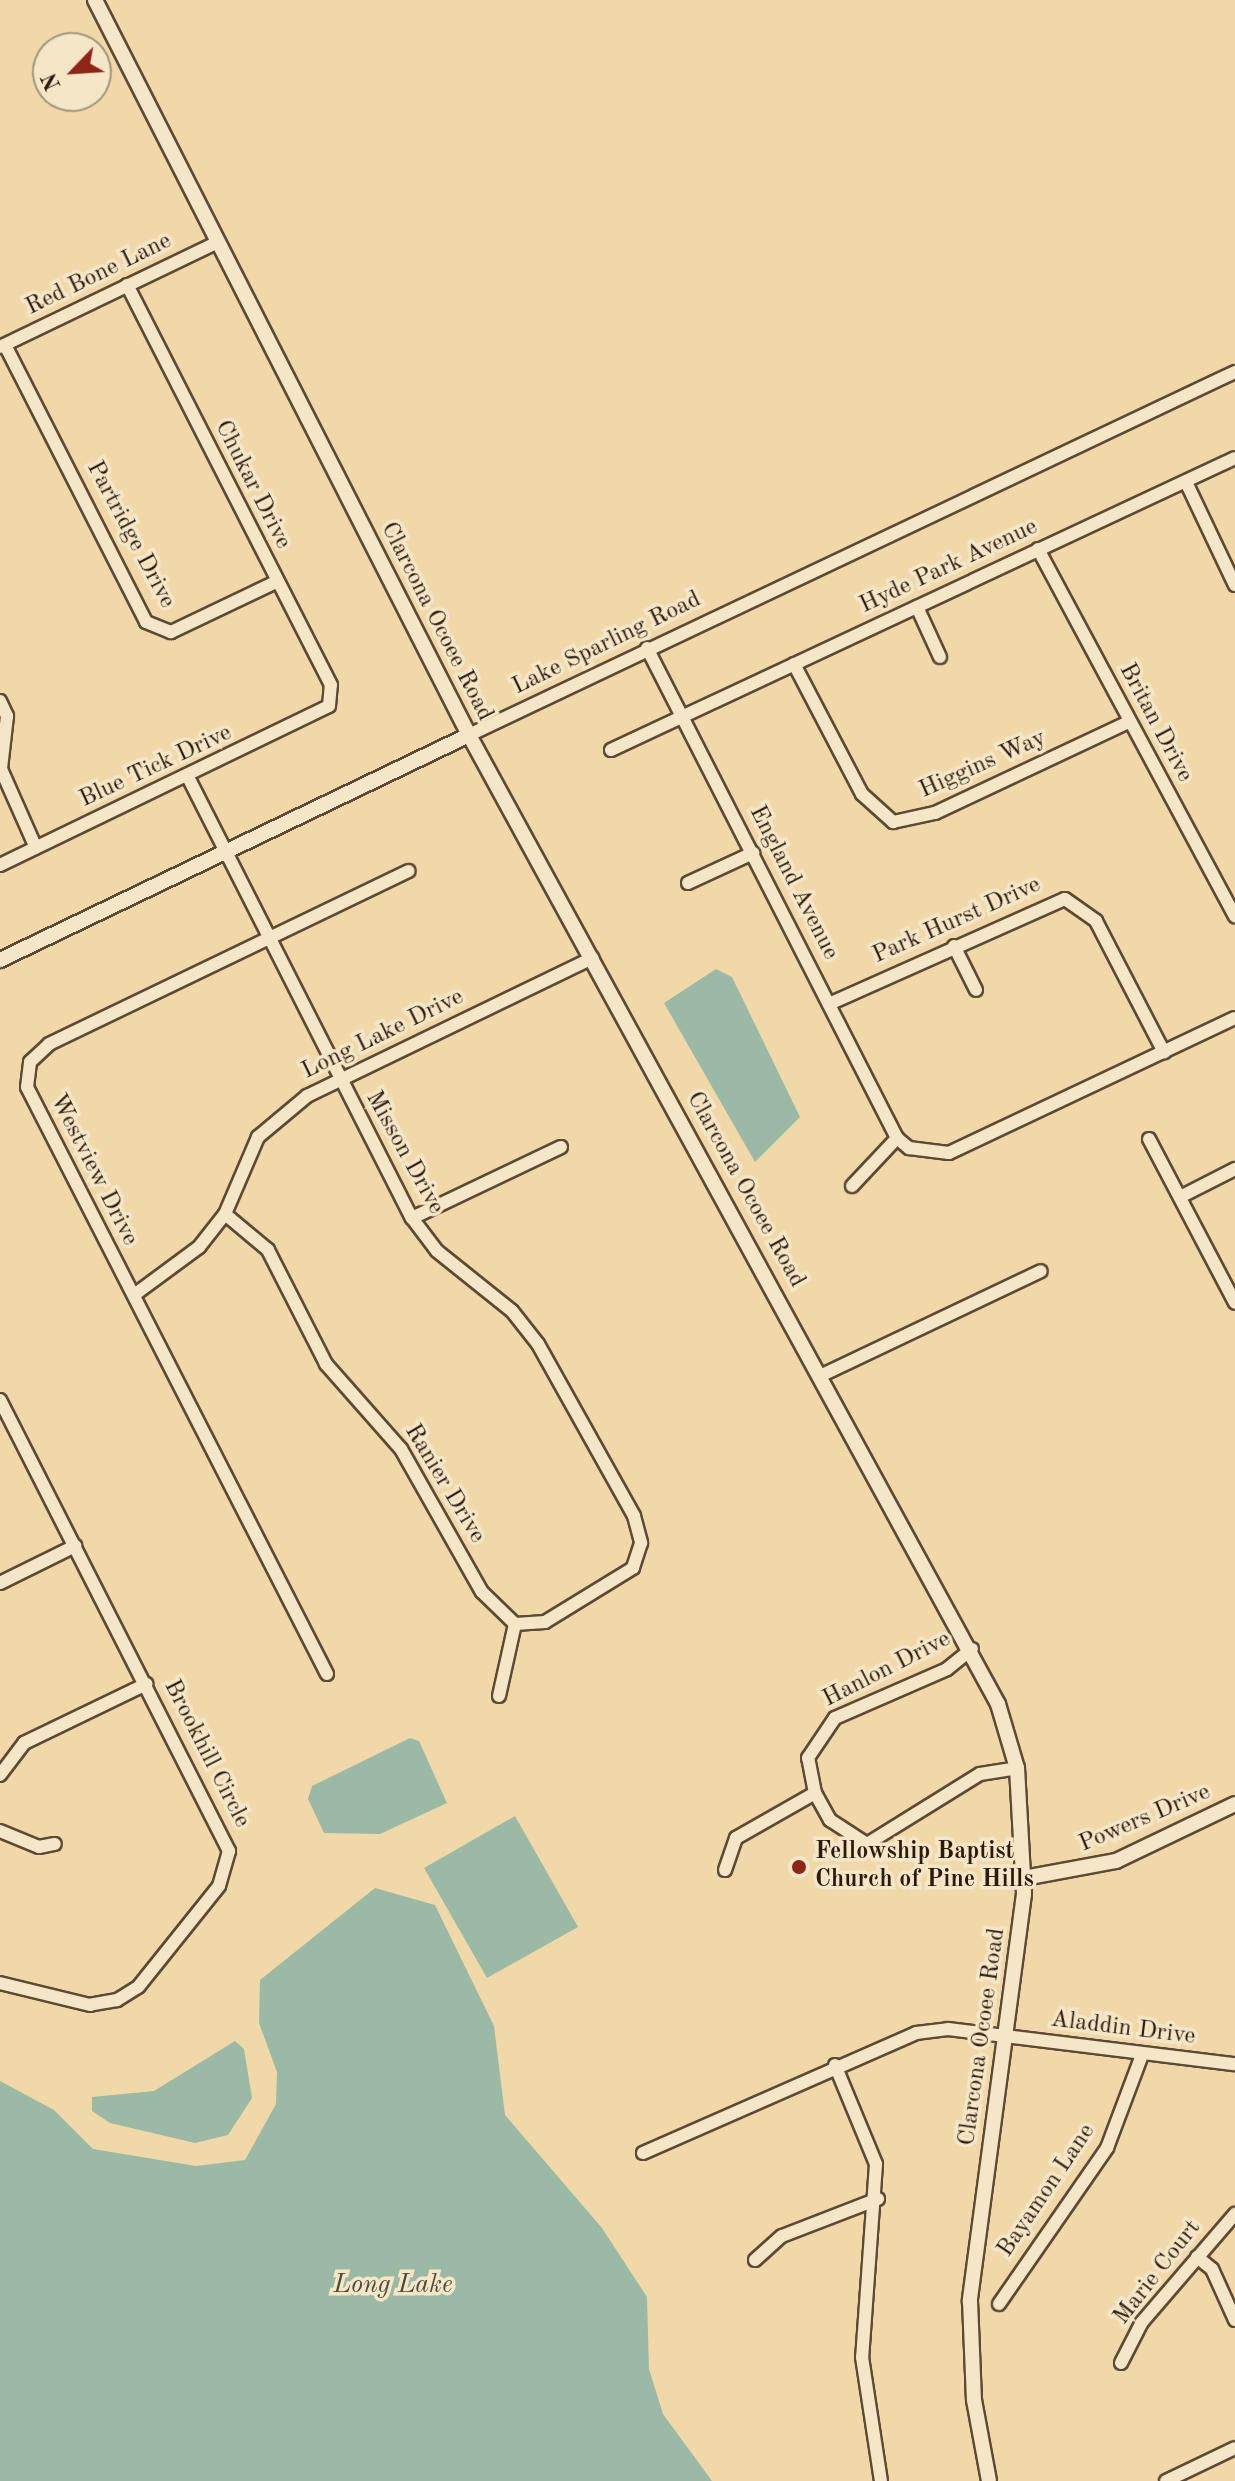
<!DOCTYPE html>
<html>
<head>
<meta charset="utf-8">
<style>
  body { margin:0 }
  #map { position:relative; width:1235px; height:2481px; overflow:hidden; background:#f0d8a9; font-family:"Old Standard TT",serif }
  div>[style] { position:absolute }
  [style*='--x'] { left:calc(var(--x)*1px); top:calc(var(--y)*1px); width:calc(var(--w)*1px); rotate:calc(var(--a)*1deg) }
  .water>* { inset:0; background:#9bbaa5 }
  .roads { filter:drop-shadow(2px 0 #5d4a34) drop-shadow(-2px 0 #5d4a34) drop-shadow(0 2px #5d4a34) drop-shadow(0 -2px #5d4a34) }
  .minor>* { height:12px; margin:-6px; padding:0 6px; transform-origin:6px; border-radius:6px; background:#f5e6c7 }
  .tertiary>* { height:14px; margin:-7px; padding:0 7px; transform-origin:7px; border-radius:7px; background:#f5e6c7 }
  .dots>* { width:22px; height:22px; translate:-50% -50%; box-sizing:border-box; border:4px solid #f5e6c7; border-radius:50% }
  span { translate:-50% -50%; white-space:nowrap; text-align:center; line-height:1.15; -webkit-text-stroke:7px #f5e6c7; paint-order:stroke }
  .street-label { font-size:24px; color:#2c1b0d }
  .poi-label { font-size:24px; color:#2c1b0d; font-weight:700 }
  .left { translate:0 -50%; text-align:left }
  .water-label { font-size:26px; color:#4d4b3b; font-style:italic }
  .north { position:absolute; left:32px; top:32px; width:80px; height:80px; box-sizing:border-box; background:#f5e6c7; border:2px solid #a5957d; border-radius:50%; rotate:245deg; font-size:22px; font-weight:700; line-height:32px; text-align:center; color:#2c1b0d }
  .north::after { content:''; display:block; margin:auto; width:28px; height:36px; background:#8f2418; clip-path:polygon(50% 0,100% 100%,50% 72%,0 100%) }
</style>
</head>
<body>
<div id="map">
  <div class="water">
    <i style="clip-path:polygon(716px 969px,732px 977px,800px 1117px,755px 1162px,664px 1003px)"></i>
    <i style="clip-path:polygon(410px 1738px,419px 1741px,447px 1803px,380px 1834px,324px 1833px,308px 1799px,312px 1786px)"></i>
    <i style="clip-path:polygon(515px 1816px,578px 1927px,487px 1978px,424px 1868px)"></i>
    <i style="clip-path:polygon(375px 1888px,435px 1905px,494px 2026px,505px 2115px,602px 2228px,647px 2297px,649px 2369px,663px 2414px,712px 2481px,0 2481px,0 2081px,54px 2110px,93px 2149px,196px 2166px,245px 2160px,276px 2104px,277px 2072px,259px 2023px,260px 1980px)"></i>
    <i style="clip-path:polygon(235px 2041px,244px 2049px,252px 2098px,228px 2135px,195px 2143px,110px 2123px,92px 2111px,92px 2097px,154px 2091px)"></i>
  </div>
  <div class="roads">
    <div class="minor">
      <i style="--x:5;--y:345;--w:311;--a:63"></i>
      <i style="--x:146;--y:622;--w:27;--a:22"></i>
      <i style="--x:171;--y:632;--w:116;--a:-25.5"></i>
      <i style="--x:0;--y:347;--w:242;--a:-25.7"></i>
      <i style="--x:1186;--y:482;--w:114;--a:64.6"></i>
      <i style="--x:1038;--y:549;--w:417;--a:61.8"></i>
      <i style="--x:917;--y:607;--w:55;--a:65.3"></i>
      <i style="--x:647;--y:648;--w:550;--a:62.97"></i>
      <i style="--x:897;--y:1138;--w:16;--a:40"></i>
      <i style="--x:909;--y:1148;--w:40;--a:7.1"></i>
      <i style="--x:949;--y:1153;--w:316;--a:-25.3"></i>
      <i style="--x:794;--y:664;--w:147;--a:62.4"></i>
      <i style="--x:862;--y:794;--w:42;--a:42.1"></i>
      <i style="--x:893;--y:822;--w:43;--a:-12.1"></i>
      <i style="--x:935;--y:813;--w:213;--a:-25.2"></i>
      <i style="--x:0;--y:701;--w:17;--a:65"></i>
      <i style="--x:7;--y:716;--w:53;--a:96.5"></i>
      <i style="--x:1;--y:769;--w:86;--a:66.1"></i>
      <i style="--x:469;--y:735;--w:848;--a:-25.36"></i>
      <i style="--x:611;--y:750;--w:689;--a:-25.08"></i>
      <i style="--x:188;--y:777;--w:495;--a:63.1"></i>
      <i style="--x:412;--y:1218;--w:41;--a:52.9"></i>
      <i style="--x:437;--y:1251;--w:96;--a:38.7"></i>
      <i style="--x:512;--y:1311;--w:42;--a:51.8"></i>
      <i style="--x:538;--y:1344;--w:197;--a:60.8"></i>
      <i style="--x:634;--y:1516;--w:28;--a:75"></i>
      <i style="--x:641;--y:1543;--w:26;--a:108"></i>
      <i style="--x:633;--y:1568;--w:103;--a:148.5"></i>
      <i style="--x:545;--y:1622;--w:30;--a:176"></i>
      <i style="--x:0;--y:865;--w:365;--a:-25.8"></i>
      <i style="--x:329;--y:706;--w:21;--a:-85"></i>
      <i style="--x:331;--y:685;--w:449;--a:-117"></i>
      <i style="--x:688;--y:883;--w:72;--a:-24.8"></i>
      <i style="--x:954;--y:946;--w:49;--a:63.4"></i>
      <i style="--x:829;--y:1004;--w:258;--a:-24"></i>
      <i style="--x:1065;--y:899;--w:38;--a:35"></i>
      <i style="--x:1096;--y:921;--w:148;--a:62.6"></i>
      <i style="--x:1149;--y:1139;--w:185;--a:62.3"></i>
      <i style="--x:852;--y:1186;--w:66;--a:-46.8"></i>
      <i style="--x:1180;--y:1197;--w:62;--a:-27"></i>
      <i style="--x:225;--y:1214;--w:56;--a:39.9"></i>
      <i style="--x:268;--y:1250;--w:128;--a:63"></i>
      <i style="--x:326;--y:1364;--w:113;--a:48.6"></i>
      <i style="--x:401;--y:1449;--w:164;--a:60.5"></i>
      <i style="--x:482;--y:1592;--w:46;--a:44.1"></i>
      <i style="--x:412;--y:1218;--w:165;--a:-25.5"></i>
      <i style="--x:134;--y:1295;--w:81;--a:-36.4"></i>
      <i style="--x:199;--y:1247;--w:42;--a:-51.8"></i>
      <i style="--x:225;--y:1214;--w:84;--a:-66.8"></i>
      <i style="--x:258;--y:1137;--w:64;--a:-39.9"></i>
      <i style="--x:307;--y:1096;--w:317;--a:-25.8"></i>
      <i style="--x:822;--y:1375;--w:242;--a:-25.4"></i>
      <i style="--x:0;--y:1400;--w:506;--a:63.08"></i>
      <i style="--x:229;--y:1851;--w:36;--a:106"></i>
      <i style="--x:219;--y:1886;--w:129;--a:128.7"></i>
      <i style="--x:138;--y:1987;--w:25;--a:148"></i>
      <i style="--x:117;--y:2000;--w:27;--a:170"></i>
      <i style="--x:90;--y:2005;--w:93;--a:-166.3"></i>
      <i style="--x:0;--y:1583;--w:84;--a:-26.3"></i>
      <i style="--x:327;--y:1674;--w:659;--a:-117.07"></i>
      <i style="--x:27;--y:1087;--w:25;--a:-83"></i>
      <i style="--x:30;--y:1062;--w:26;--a:-43"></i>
      <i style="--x:49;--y:1044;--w:399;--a:-25.7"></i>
      <i style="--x:499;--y:1696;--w:74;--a:-77.5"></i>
      <i style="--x:0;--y:1775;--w:40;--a:-53"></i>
      <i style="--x:24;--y:1743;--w:136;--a:-25.8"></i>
      <i style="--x:815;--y:1793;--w:31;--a:61"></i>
      <i style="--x:830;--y:1820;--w:44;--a:33"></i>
      <i style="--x:867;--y:1844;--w:133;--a:-31.8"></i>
      <i style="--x:980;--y:1774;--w:37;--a:-9"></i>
      <i style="--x:0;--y:1831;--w:42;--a:22.3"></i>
      <i style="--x:39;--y:1847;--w:16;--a:-11"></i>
      <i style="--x:725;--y:1870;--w:34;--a:-71"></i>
      <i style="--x:736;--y:1838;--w:91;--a:-29.7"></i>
      <i style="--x:815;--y:1793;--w:36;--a:-101"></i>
      <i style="--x:808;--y:1758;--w:48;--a:-56"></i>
      <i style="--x:835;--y:1718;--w:122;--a:-23.6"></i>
      <i style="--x:947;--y:1669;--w:32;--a:-39"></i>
      <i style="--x:835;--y:2065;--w:107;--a:67.5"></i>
      <i style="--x:876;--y:2164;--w:194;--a:94.1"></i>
      <i style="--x:862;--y:2357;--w:125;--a:81.3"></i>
      <i style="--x:643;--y:2153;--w:298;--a:-23.7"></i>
      <i style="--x:916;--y:2033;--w:32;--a:-7"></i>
      <i style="--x:948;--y:2029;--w:289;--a:7"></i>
      <i style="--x:1197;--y:2257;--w:19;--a:39"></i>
      <i style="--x:1212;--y:2269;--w:56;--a:65.7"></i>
      <i style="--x:755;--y:2260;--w:36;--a:-42"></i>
      <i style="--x:782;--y:2236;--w:103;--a:-21.1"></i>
      <i style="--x:999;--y:2304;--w:190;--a:-55.3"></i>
      <i style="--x:1107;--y:2148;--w:99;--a:-69.4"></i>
      <i style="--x:1121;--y:2363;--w:46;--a:-62.9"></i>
      <i style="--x:1142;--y:2322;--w:143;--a:-49.3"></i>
      <i style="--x:1166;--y:2481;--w:76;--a:-25.6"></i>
    </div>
    <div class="tertiary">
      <i style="--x:95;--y:0;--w:825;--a:63.03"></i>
      <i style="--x:469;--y:735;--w:1104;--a:61.37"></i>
      <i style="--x:998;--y:1704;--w:67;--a:73.5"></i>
      <i style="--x:1017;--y:1768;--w:126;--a:86.8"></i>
      <i style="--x:1024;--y:1894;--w:411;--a:97.6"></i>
      <i style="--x:970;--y:2301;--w:99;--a:87.7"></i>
      <i style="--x:974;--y:2400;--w:82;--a:79.5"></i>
      <i style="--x:0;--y:960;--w:520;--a:-25.63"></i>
      <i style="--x:1024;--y:1878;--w:94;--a:-10.5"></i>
      <i style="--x:1116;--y:1861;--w:132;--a:-25.6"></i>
    </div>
  </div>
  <div class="dots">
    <i style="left:799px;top:1867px;background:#8f2418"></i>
  </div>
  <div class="street-label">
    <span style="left:99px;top:275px;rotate:-26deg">Red Bone Lane</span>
    <span style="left:252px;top:485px;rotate:63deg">Chukar Drive</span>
    <span style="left:130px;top:535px;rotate:62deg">Partridge Drive</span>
    <span style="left:949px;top:567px;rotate:-25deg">Hyde Park Avenue</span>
    <span style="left:436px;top:622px;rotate:63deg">Clarcona Ocoee Road</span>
    <span style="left:607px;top:644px;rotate:-26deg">Lake Sparling Road</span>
    <span style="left:1155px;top:723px;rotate:62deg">Britan Drive</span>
    <span style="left:983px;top:765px;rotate:-24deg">Higgins Way</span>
    <span style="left:156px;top:767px;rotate:-25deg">Blue Tick Drive</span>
    <span style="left:793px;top:883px;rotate:63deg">England Avenue</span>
    <span style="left:957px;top:921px;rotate:-24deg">Park Hurst Drive</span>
    <span style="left:383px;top:1035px;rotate:-26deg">Long Lake Drive</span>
    <span style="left:404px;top:1153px;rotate:61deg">Misson Drive</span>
    <span style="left:93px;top:1170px;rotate:63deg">Westview Drive</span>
    <span style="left:745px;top:1190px;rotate:61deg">Clarcona Ocoee Road</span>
    <span style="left:444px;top:1484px;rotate:59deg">Ranier Drive</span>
    <span style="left:887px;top:1670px;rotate:-27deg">Hanlon Drive</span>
    <span style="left:206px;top:1754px;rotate:63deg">Brookhill Circle</span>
    <span style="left:1145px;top:1819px;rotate:-23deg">Powers Drive</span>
    <span style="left:1123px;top:2029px;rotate:7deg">Aladdin Drive</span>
    <span style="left:983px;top:2037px;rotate:-82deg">Clarcona Ocoee Road</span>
    <span style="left:1047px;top:2191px;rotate:-56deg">Bayamon Lane</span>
    <span style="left:1158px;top:2273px;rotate:-52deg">Marie Court</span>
  </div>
  <div class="poi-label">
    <span class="left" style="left:815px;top:1867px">Fellowship Baptist<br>Church of Pine Hills</span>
  </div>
  <div class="water-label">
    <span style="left:393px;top:2286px">Long Lake</span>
  </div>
  <div class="north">N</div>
</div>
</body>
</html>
